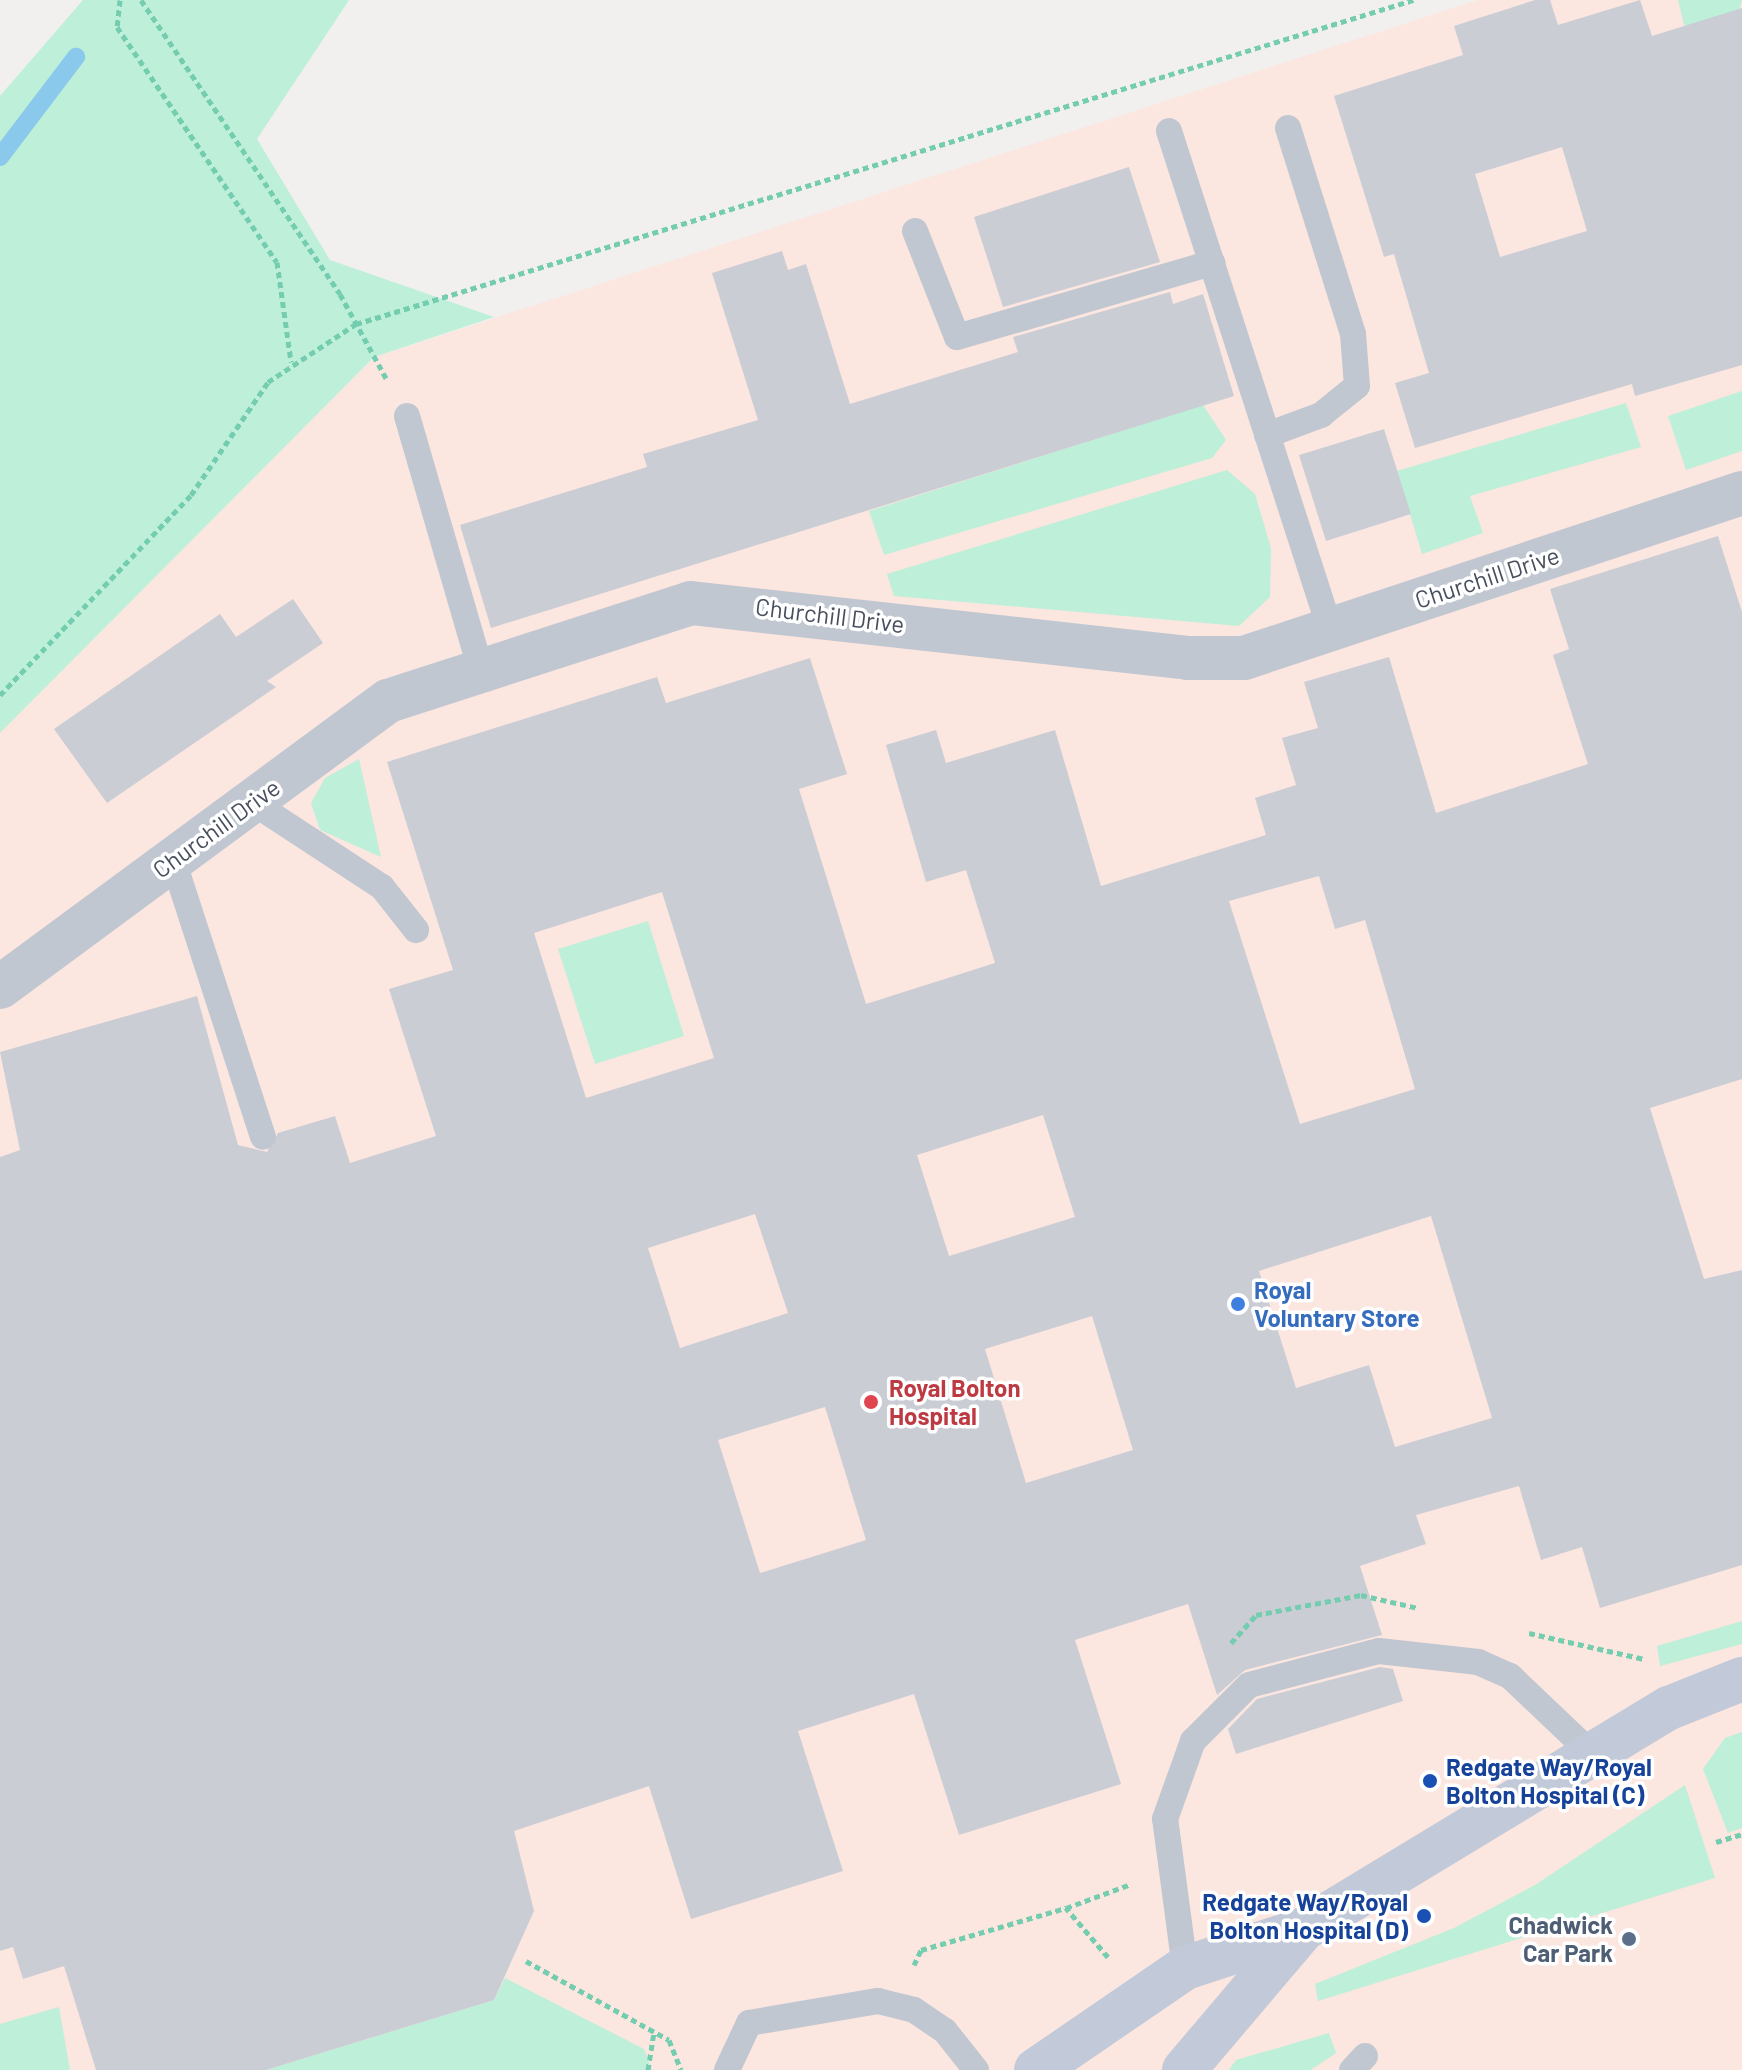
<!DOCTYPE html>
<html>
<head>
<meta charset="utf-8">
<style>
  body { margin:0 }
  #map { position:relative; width:1742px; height:2070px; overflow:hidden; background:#f2efef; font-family:Barlow,sans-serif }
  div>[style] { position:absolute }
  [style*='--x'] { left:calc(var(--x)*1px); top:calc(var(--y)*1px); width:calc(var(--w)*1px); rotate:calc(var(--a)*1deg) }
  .medical>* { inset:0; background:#fbe6e0 }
  .green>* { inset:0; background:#bdefd9 }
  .stream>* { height:18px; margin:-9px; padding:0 9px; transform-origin:9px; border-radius:9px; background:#8ac8ec }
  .building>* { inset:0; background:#cbcdd5 }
  .path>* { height:5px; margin-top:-2.5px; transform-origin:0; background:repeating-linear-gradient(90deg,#75cdb0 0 6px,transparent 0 10px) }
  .lane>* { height:26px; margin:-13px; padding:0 13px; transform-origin:13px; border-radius:13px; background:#c0c7d1 }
  .street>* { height:44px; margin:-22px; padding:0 22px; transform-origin:22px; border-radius:22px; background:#c0c7d1 }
  .secondary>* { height:44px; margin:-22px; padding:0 22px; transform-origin:22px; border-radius:22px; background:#c2c9d8 }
  .dots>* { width:22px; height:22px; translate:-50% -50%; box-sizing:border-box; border:4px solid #fff; border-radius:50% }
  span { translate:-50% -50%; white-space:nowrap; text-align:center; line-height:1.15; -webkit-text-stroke:7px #fff; paint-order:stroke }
  .street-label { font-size:24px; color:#474f5d }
  .shop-label { font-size:24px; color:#366cbe; font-weight:700 }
  .left { translate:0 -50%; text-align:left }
  .health-label { font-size:24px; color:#be3a42; font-weight:700 }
  .transit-label { font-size:24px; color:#164399; font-weight:700 }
  .right { translate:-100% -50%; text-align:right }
  .service-label { font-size:24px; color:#4e5e75; font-weight:700 }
</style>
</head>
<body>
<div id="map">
  <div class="medical">
    <i style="clip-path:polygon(1478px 0,1742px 0,1742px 2070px,0 2070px,0 733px,374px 357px)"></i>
  </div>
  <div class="green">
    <i style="clip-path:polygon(83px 0,349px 0,257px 139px,330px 260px,494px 317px,374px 357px,0 733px,0 96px)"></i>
    <i style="clip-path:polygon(1678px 0,1742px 0,1708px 123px)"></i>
    <i style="clip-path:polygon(1742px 391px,1742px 451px,1686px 470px,1668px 416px)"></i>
    <i style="clip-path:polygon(1626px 403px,1641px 447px,1470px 496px,1483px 533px,1422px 554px,1397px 471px)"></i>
    <i style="clip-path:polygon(1203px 405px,1226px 440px,1212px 458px,884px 555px,869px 511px)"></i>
    <i style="clip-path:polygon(1227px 470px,1255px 494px,1271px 548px,1270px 597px,1239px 626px,894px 596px,887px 574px)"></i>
    <i style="clip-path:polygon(359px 759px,381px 857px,320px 830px,311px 803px,325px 778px)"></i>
    <i style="clip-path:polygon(648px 921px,684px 1036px,595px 1064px,558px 949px)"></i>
    <i style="clip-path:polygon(1742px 1621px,1742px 1644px,1660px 1666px,1657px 1646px)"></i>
    <i style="clip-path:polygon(1742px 1732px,1742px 1828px,1728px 1833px,1703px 1769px,1725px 1738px)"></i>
    <i style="clip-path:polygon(1685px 1785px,1715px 1878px,1318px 2001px,1315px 1984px,1454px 1928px,1535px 1885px)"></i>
    <i style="clip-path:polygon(505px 1978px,644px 2049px,652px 2070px,266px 2070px,494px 2000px)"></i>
    <i style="clip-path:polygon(59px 2007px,70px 2070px,0 2070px,0 2024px)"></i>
    <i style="clip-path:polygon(1329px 2033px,1336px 2053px,1311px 2070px,1229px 2070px,1236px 2060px)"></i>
  </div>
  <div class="stream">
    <i style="--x:0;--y:157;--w:126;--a:-52.8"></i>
  </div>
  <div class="building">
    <i style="clip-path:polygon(evenodd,1535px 0,1550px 0,1558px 25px,1640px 0,1652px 36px,1742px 8px,1742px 365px,1635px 396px,1632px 384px,1415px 448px,1395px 383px,1429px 373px,1394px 254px,1384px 257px,1334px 96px,1463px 55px,1454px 26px,1535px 0,1562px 147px,1587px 231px,1500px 257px,1475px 174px,1562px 147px)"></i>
    <i style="clip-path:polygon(1129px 167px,1160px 262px,1003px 307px,974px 217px)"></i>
    <i style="clip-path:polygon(782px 251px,788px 270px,806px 264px,850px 404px,1018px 352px,1013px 337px,1170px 292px,1173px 304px,1203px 294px,1234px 396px,491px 628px,460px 525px,647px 467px,643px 454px,758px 420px,712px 273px)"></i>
    <i style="clip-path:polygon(1384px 429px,1411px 514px,1326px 541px,1299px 455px)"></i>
    <i style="clip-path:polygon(evenodd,1718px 536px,1742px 612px,1742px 1079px,1650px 1108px,1704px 1279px,1742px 1270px,1742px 1565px,1600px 1608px,1582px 1547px,1541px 1560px,1519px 1486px,1416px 1515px,1426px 1544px,1360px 1566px,1382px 1635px,1245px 1670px,1217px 1695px,1188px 1604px,1075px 1640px,1121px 1784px,959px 1835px,914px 1694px,798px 1731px,843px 1871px,691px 1919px,649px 1786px,514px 1831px,534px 1911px,494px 2000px,266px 2070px,96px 2070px,64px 1966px,23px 1979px,13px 1947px,0 1951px,0 1157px,20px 1150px,0 1052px,197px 996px,238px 1145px,267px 1152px,278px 1133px,335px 1116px,350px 1163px,436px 1136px,389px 989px,453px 970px,387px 762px,657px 677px,666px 703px,810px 658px,847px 774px,799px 789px,866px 1004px,995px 963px,966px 870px,926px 882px,886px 745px,936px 730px,946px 763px,1055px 730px,1101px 886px,1266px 835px,1255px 798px,1296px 785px,1282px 738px,1318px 728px,1304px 682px,1389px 657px,1436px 813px,1588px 764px,1553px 655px,1569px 649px,1550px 589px,1718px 536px,1319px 876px,1335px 929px,1365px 920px,1415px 1089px,1300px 1124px,1229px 901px,1319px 876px,1718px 536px,662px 892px,714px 1058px,586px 1098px,534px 933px,662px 892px,1718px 536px,1043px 1115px,1075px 1217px,949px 1256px,917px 1155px,1043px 1115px,1718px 536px,755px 1214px,788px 1313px,680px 1348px,648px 1248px,755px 1214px,1718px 536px,1431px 1216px,1492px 1418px,1395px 1447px,1369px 1365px,1296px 1388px,1259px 1271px,1431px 1216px,1718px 536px,1092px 1316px,1133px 1450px,1026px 1483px,985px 1349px,1092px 1316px,1718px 536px,825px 1407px,866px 1540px,760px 1573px,718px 1440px,825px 1407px)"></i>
    <i style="clip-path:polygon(293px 599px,323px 643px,267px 681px,276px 687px,107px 803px,54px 729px,220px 614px,236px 637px)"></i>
    <i style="clip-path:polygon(1380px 1667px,1393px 1669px,1403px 1701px,1236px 1754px,1228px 1729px,1257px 1699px)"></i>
  </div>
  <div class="path">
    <i style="--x:120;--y:0;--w:27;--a:96"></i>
    <i style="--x:117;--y:27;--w:284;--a:55.8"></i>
    <i style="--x:277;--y:262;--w:101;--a:82"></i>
    <i style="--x:141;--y:0;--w:355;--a:55.9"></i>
    <i style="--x:340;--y:294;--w:96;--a:61.3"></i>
    <i style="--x:0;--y:695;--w:277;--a:-46.3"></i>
    <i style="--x:191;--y:495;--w:137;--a:-55.7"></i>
    <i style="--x:268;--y:382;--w:105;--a:-33.4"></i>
    <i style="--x:356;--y:324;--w:1106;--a:-17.04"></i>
    <i style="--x:1529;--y:1633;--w:118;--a:12.7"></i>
    <i style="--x:1231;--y:1643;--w:38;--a:-48"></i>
    <i style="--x:1256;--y:1615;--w:107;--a:-10.8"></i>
    <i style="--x:1361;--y:1595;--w:58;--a:12.8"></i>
    <i style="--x:1716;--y:1842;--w:27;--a:-17"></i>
    <i style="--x:1108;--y:1957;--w:65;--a:-130.6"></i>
    <i style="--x:1066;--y:1908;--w:69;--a:-20.3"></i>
    <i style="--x:526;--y:1961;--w:163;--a:28.9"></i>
    <i style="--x:669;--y:2040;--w:32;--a:68"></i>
    <i style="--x:914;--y:1965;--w:17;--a:-65"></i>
    <i style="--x:921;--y:1950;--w:151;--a:-16.2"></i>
    <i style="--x:648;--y:2070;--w:38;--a:-81"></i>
  </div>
  <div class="lane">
    <i style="--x:1169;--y:131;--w:523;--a:72.08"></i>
    <i style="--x:915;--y:231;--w:114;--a:68.4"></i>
    <i style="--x:957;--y:337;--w:266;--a:-16.2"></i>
    <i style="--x:407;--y:416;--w:266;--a:73.8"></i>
    <i style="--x:1267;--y:435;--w:58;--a:-20.3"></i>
    <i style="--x:1321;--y:415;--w:46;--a:-38.9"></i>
    <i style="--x:1357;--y:386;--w:52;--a:-94.4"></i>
    <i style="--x:1353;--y:334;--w:216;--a:-107.5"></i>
    <i style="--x:252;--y:802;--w:155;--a:33.2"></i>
    <i style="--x:382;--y:887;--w:55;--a:51.7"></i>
    <i style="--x:173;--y:860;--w:291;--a:72"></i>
    <i style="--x:1185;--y:1968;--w:150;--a:-97.6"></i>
    <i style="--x:1165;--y:1819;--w:83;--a:-70.3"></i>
    <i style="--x:1193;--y:1741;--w:79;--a:-45"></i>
    <i style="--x:1249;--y:1685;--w:134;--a:-14.7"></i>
    <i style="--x:1379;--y:1651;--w:100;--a:6.3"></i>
    <i style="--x:1478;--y:1662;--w:35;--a:24"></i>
    <i style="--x:1510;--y:1676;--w:117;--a:43.6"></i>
    <i style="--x:727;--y:2070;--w:52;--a:-64.9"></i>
    <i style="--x:749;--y:2023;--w:131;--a:-9.7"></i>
    <i style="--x:878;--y:2001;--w:37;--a:14"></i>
    <i style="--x:914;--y:2010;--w:37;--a:34"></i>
    <i style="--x:945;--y:2031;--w:50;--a:51.5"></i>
    <i style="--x:1352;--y:2070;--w:19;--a:-47"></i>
  </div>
  <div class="street">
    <i style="--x:0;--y:987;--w:482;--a:-36.4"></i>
    <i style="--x:388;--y:701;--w:318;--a:-17.9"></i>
    <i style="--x:691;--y:603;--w:499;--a:6.3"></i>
    <i style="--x:1187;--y:658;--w:57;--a:0"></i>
    <i style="--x:1244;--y:658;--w:525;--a:-18.33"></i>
  </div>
  <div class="secondary">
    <i style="--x:1036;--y:2070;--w:181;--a:-34.4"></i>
    <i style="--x:1185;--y:1968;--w:123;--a:-18"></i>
    <i style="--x:1302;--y:1930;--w:429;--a:-31.2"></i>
    <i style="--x:1669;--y:1708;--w:79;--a:-21.7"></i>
    <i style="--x:1184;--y:2070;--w:181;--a:-49.7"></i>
  </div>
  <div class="dots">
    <i style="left:1238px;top:1304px;background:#3f7fe0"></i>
    <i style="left:871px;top:1402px;background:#e0444e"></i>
    <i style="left:1430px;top:1781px;background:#1a4fb4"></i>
    <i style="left:1424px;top:1916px;background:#1a4fb4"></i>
    <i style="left:1629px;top:1939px;background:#5c6f8a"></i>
  </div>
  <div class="street-label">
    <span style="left:1487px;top:577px;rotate:-18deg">Churchill Drive</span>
    <span style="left:830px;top:615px;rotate:7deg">Churchill Drive</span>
    <span style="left:216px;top:828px;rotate:-36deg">Churchill Drive</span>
  </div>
  <div class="shop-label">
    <span class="left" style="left:1254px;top:1304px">Royal<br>Voluntary Store</span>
  </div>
  <div class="health-label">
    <span class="left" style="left:889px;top:1402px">Royal Bolton<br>Hospital</span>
  </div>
  <div class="transit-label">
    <span class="left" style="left:1446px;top:1781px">Redgate Way/Royal<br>Bolton Hospital (C)</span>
    <span class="right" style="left:1408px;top:1916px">Redgate Way/Royal<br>Bolton Hospital (D)</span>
  </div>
  <div class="service-label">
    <span class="right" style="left:1613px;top:1939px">Chadwick<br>Car Park</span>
  </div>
</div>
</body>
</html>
